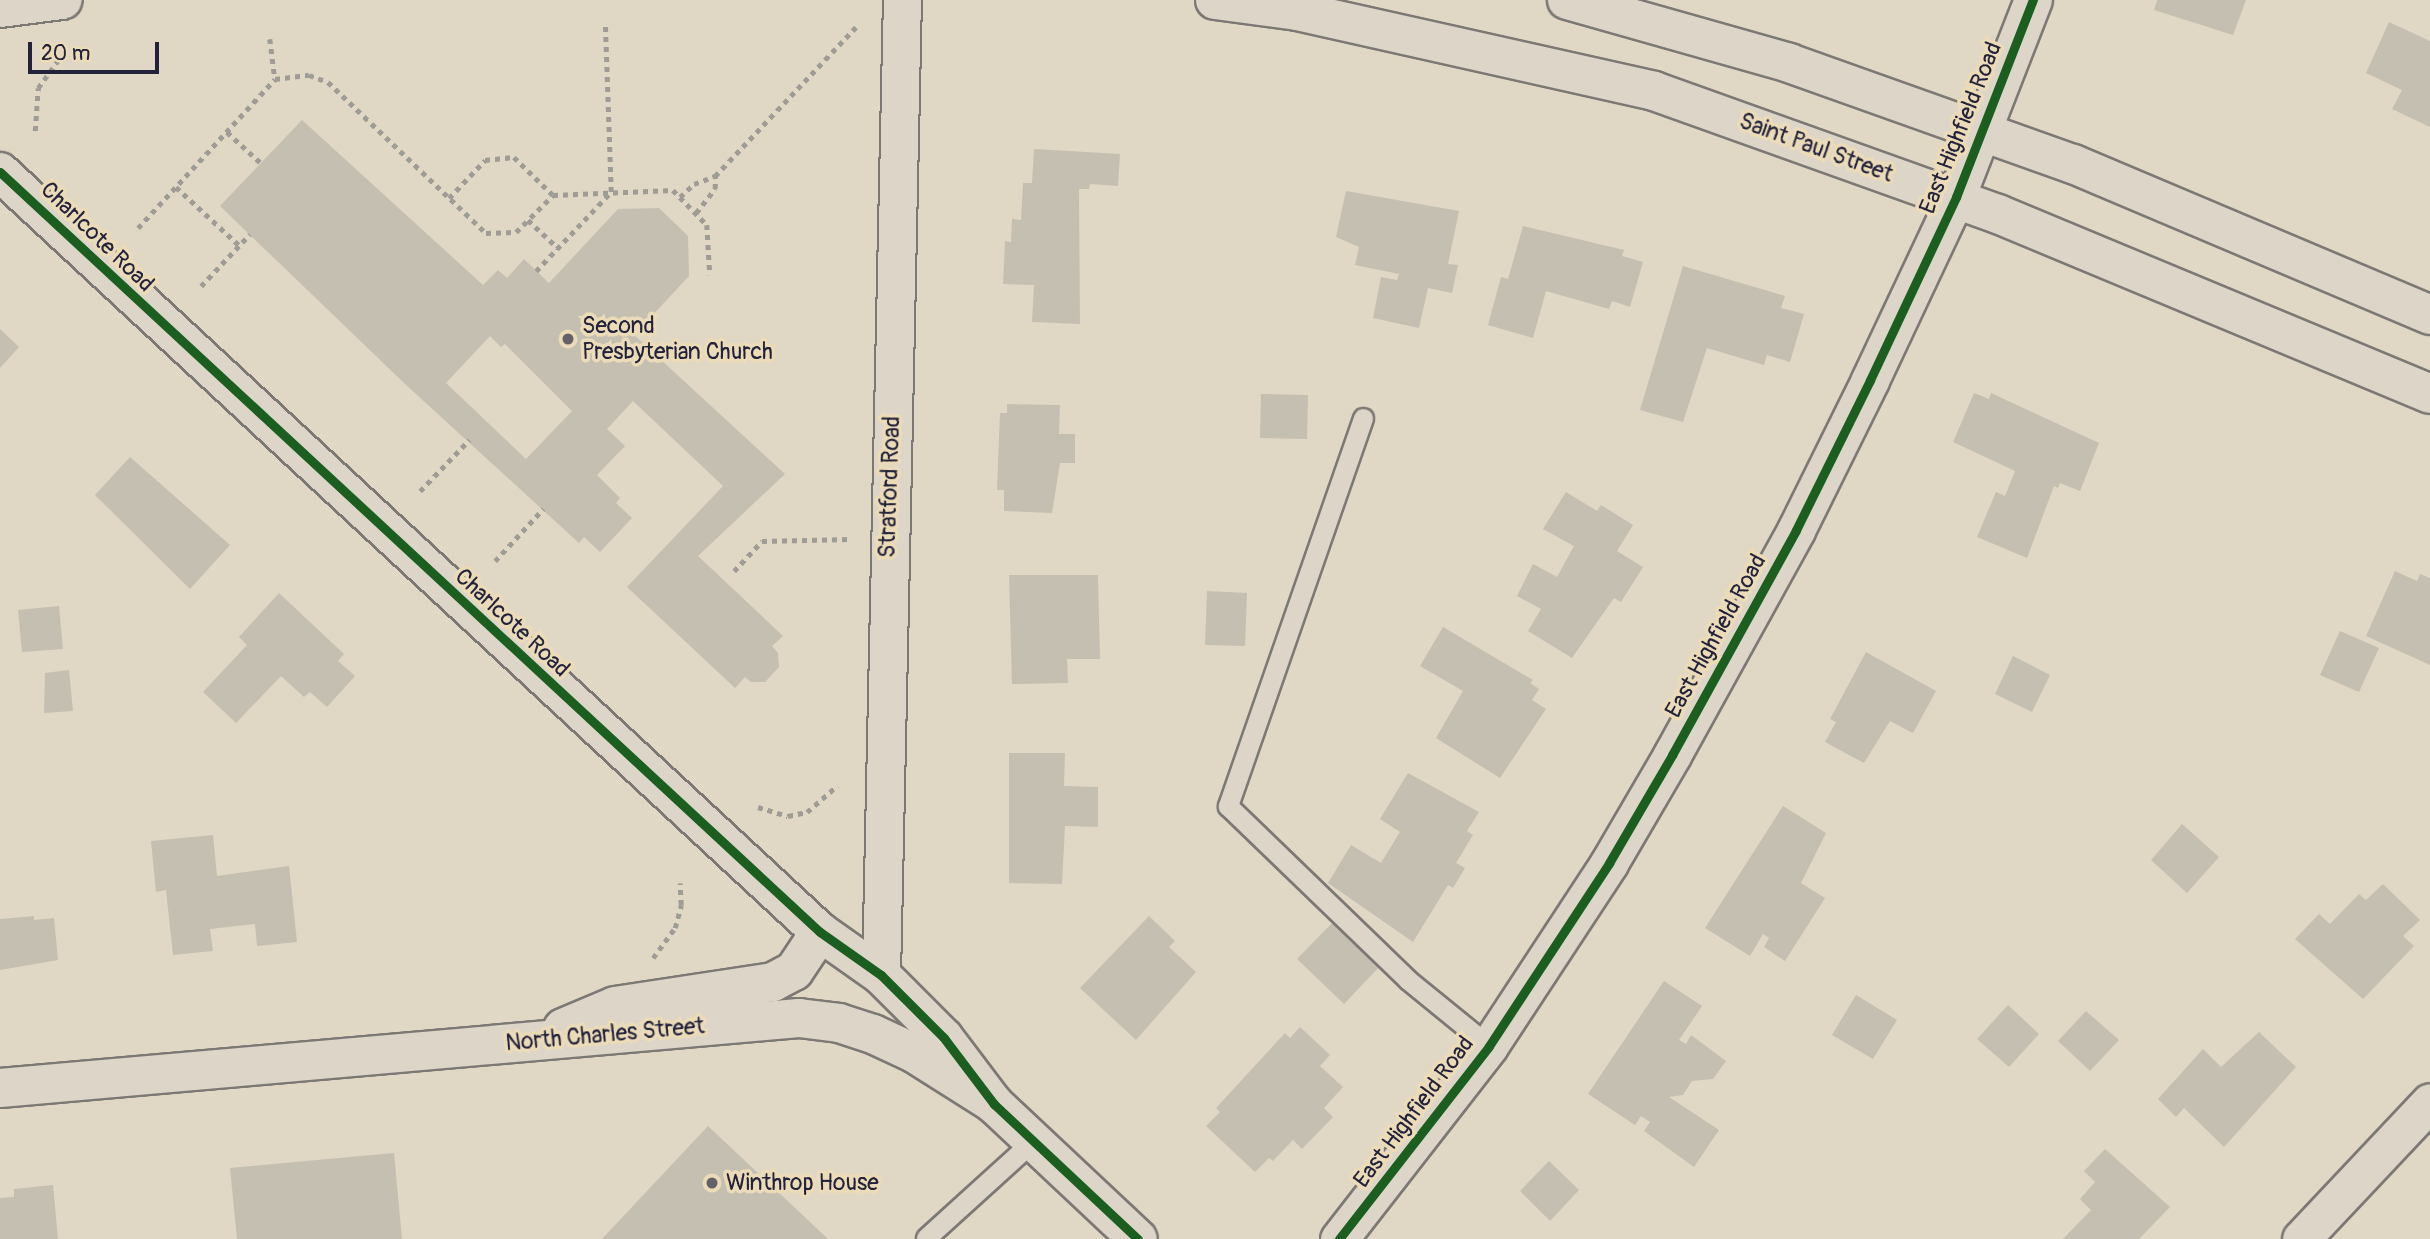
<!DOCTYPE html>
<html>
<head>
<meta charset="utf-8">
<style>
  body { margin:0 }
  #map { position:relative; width:2430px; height:1239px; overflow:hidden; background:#e0d7c4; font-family:Pangolin,sans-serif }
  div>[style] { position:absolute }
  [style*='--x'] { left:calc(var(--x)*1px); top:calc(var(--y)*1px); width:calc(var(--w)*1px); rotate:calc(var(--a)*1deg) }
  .building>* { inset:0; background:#c5bfb2 }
  .path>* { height:4.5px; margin-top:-2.25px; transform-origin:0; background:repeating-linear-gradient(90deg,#9f9c95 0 5px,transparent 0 10px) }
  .roads { filter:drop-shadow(2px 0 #7c7874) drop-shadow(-2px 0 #7c7874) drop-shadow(0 2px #7c7874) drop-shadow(0 -2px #7c7874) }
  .service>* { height:19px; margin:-9.5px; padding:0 9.5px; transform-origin:9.5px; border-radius:9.5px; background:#dcd5c8 }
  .minor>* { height:37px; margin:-18.5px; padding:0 18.5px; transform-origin:18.5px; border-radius:18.5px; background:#dcd5c8 }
  .secondary>* { height:38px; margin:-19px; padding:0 19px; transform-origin:19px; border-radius:19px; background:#dcd5c8 }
  .primary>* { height:38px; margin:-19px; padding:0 19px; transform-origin:19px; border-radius:19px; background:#dcd5c8 }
  .cycleway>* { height:9px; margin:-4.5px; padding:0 4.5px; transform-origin:4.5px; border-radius:4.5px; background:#1b5e20 }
  .dots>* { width:19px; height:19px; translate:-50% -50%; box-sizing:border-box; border:4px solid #ecdbb8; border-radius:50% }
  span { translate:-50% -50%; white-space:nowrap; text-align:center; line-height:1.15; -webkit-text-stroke:7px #ecdbb8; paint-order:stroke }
  .street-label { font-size:23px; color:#22223b }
  .poi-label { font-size:23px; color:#22223b }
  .left { translate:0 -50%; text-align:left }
  .scale { position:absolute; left:28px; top:42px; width:131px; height:32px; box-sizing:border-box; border:4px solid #22223b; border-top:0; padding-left:9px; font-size:21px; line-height:24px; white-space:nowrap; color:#22223b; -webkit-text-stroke:5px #ecdbb8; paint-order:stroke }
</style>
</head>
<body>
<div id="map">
  <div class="building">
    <i style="clip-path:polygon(2157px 0,2246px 0,2233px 35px,2154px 10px)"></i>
    <i style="clip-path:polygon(2389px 22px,2430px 41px,2430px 127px,2392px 109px,2402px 90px,2366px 73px)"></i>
    <i style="clip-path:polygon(evenodd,302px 120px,483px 285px,498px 270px,507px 278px,524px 259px,549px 283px,618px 209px,659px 208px,688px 236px,689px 276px,634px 335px,785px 474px,698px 556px,783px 636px,772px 646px,778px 653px,779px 667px,765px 682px,751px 682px,745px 677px,735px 688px,627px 587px,723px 486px,633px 401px,607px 429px,625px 446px,597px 475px,620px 498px,616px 503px,632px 518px,600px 552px,584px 537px,579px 543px,404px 383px,220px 206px,302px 120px,490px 336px,501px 347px,505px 344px,572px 411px,526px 459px,446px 383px,490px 336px)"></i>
    <i style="clip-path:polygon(1034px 149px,1120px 154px,1118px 186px,1090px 184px,1089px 189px,1079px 189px,1080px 324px,1032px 322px,1034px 285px,1003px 284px,1005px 241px,1011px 242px,1012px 219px,1021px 220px,1023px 183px,1032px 183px)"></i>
    <i style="clip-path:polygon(1346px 191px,1459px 211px,1448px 264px,1458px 265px,1452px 293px,1428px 288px,1419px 328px,1373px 318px,1381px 277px,1397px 280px,1399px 274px,1355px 265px,1359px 247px,1336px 237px)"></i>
    <i style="clip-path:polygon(1523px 226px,1624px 250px,1622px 256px,1643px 262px,1630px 307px,1612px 301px,1609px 309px,1546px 291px,1533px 338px,1488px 325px,1501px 277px,1508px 279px)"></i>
    <i style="clip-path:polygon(1683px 266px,1785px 296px,1781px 308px,1804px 314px,1790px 362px,1767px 355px,1764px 365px,1707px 348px,1683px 422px,1640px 410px)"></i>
    <i style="clip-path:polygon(0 329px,19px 347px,0 368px)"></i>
    <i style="clip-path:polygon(1974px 393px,1989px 399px,1991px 393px,2099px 443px,2080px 491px,2060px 483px,2058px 488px,2054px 486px,2027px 558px,1977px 537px,1996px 492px,2005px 496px,2015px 471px,1953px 442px)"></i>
    <i style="clip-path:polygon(1261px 394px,1308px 395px,1307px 439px,1260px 438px)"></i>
    <i style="clip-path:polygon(1007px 404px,1060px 405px,1059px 434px,1075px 434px,1075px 463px,1060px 463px,1052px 513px,1004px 511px,1004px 490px,997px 490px,1000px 413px,1007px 413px)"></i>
    <i style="clip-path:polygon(130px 457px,230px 545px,190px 589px,95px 495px)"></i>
    <i style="clip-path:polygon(1566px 492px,1597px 511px,1601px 505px,1633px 525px,1617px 551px,1643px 567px,1621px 602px,1614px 598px,1572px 658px,1528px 631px,1541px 609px,1517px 596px,1533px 564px,1557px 577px,1574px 546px,1543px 529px)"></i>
    <i style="clip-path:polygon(2395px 571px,2417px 581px,2420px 574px,2430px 578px,2430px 665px,2366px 636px)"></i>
    <i style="clip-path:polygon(1009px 575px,1098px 575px,1100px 659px,1067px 659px,1068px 683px,1012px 684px)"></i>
    <i style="clip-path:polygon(1207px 591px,1247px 593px,1245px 646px,1205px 645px)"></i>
    <i style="clip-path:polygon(279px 593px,344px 654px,338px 661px,355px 676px,327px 707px,310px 692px,304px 697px,281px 676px,236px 723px,203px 692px,247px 645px,239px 637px)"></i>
    <i style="clip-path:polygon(59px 606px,63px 649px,22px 652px,18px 610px)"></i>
    <i style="clip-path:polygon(1443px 627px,1533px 680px,1530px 683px,1539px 689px,1532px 700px,1546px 709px,1500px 778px,1436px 738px,1463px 691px,1420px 666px)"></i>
    <i style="clip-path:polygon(2340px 631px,2379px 648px,2359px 692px,2320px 675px)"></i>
    <i style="clip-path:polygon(1866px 652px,1936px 691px,1913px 733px,1890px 721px,1864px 763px,1825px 742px,1836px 722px,1830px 719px)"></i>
    <i style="clip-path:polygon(2013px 656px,2050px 675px,2032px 712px,1995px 694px)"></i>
    <i style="clip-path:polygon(69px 670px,73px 711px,44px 713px,45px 673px)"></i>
    <i style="clip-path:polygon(1009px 753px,1065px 753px,1064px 786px,1098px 787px,1098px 827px,1065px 826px,1062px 884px,1009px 883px)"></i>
    <i style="clip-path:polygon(1408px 773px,1479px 812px,1467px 831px,1473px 835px,1456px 863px,1465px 868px,1453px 888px,1448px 885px,1413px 942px,1328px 883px,1351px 845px,1381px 863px,1400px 832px,1380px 819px)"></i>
    <i style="clip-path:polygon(1783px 806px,1826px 833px,1801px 883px,1825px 898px,1785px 961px,1764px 947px,1769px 938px,1763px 934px,1750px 956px,1705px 928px)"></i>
    <i style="clip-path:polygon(2182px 824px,2219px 857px,2187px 893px,2151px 860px)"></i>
    <i style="clip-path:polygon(213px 835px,217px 876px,289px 866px,297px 942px,257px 946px,255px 924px,210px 929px,213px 951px,173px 955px,166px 890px,156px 892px,151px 841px)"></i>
    <i style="clip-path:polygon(2383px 884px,2420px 920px,2403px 936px,2414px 946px,2363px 999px,2295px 939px,2319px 914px,2330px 924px,2359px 894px,2366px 900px)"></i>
    <i style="clip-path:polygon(34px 916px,34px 920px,54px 918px,58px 960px,0 970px,0 919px)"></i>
    <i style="clip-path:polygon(1149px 916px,1175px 941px,1169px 947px,1196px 972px,1136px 1040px,1080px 988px)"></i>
    <i style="clip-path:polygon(1334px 921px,1381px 965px,1344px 1004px,1297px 959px)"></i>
    <i style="clip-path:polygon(1664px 981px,1702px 1006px,1679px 1040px,1686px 1044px,1691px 1035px,1726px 1061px,1713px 1079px,1692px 1081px,1683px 1095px,1669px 1097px,1719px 1130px,1694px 1167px,1644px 1131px,1650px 1122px,1641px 1116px,1635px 1125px,1588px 1094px)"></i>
    <i style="clip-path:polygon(1856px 995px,1897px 1020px,1873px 1059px,1832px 1035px)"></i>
    <i style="clip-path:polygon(2008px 1005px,2039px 1034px,2009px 1067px,1977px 1039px)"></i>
    <i style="clip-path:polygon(2086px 1011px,2119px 1040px,2090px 1071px,2058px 1041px)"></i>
    <i style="clip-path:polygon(1300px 1027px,1330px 1055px,1320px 1066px,1343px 1087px,1324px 1108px,1333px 1117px,1302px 1149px,1293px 1140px,1273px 1161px,1269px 1158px,1255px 1172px,1206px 1126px,1220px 1112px,1216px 1108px,1285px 1033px,1290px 1038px)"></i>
    <i style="clip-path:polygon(2259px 1032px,2296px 1067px,2224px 1147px,2184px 1108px,2176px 1117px,2158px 1099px,2203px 1049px,2221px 1067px)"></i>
    <i style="clip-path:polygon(708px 1126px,828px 1239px,602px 1239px)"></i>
    <i style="clip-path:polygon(2105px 1149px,2170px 1207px,2139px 1239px,2063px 1239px,2091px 1210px,2080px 1199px,2095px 1182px,2084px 1171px)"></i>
    <i style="clip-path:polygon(394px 1153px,402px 1239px,237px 1239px,230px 1168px)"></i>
    <i style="clip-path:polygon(1549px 1161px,1579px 1190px,1550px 1221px,1520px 1191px)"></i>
    <i style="clip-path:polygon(53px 1185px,58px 1239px,0 1239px,0 1198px,14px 1197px,14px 1189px)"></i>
  </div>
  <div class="path">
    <i style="--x:270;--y:39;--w:40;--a:82.9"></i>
    <i style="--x:275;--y:79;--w:34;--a:-7"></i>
    <i style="--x:309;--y:75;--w:20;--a:20"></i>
    <i style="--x:328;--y:82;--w:219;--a:43.7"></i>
    <i style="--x:486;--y:233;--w:30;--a:-2"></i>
    <i style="--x:516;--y:232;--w:52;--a:-45"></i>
    <i style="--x:553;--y:195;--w:120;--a:-2.4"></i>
    <i style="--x:673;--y:190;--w:49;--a:45.8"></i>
    <i style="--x:707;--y:225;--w:50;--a:86.6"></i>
    <i style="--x:35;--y:131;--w:43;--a:-86"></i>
    <i style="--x:38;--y:88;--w:36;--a:-54"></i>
    <i style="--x:227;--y:132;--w:46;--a:42.4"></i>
    <i style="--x:176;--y:187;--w:87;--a:42.7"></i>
    <i style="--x:680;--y:197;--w:19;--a:-43"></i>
    <i style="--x:694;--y:184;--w:22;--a:-21"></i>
    <i style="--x:715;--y:176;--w:205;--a:-46.6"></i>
    <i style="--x:449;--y:198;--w:52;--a:-46.5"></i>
    <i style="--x:485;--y:160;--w:29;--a:-6"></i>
    <i style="--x:514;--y:157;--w:54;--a:44.3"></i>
    <i style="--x:696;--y:213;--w:31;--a:-52"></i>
    <i style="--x:715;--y:189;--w:13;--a:-90"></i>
    <i style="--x:528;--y:220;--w:41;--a:43"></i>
    <i style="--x:138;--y:228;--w:202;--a:-47.4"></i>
    <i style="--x:536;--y:271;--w:109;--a:-46.5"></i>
    <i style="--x:611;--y:192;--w:168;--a:-92"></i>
    <i style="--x:201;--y:286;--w:71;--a:-46.7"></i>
    <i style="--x:420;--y:491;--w:71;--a:-46.1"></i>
    <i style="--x:495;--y:561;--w:71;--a:-47.3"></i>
    <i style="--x:734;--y:571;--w:41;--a:-47"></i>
    <i style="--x:762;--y:541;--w:88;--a:-1.3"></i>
    <i style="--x:758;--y:807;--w:31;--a:17"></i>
    <i style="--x:788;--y:816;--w:19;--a:-12"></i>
    <i style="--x:807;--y:812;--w:40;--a:-41"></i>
    <i style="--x:653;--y:958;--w:37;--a:-54"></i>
    <i style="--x:675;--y:928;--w:24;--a:-75"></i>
    <i style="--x:681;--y:905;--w:22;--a:-93"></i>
  </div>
  <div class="roads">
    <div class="service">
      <i style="--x:1363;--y:418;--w:411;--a:109.2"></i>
      <i style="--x:1228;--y:806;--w:250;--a:44"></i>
      <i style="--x:1408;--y:980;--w:104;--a:39.2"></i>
      <i style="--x:926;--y:1238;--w:144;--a:-42.2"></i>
    </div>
    <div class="minor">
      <i style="--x:881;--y:975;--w:975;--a:-88.77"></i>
      <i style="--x:1339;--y:1239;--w:244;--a:-52.1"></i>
      <i style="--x:1489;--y:1046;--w:219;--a:-56.7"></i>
      <i style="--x:1609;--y:863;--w:125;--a:-59.7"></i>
      <i style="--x:1672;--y:755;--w:257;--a:-61.1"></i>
      <i style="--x:1796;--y:530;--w:167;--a:-63.7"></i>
      <i style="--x:1870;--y:380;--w:202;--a:-64.8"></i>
      <i style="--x:1956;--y:197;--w:212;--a:-68.7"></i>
      <i style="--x:2301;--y:1239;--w:188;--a:-46.7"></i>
    </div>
    <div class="secondary">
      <i style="--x:563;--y:1028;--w:56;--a:-22.9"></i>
      <i style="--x:615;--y:1006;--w:160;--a:-8.6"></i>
      <i style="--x:773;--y:982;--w:24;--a:-28"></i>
      <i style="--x:794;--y:971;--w:47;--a:-56.3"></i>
      <i style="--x:0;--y:1088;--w:802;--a:-5.01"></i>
      <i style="--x:799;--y:1018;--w:40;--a:7.1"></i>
      <i style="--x:839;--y:1023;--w:36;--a:18"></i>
      <i style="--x:873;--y:1034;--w:45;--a:24.9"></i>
      <i style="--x:914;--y:1053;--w:93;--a:32.3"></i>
    </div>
    <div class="primary">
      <i style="--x:1215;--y:0;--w:83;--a:7.6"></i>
      <i style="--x:1297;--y:11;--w:366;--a:12.6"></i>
      <i style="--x:1654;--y:91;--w:365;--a:19.7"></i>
      <i style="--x:1998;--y:214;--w:468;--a:22.6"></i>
      <i style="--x:1567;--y:0;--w:231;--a:15.8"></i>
      <i style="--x:1789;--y:63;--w:301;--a:19.6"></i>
      <i style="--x:2073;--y:164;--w:388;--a:22.9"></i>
      <i style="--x:0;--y:8;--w:63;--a:-7.4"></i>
      <i style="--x:0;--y:172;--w:1118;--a:42.83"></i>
      <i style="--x:820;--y:932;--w:75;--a:35.2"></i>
      <i style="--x:881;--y:975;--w:89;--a:45"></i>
      <i style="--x:944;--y:1038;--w:83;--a:52.9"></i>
      <i style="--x:994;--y:1104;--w:197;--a:43.2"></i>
    </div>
  </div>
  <div class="cycleway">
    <i style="--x:0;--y:172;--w:1118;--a:42.83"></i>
    <i style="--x:820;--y:932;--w:75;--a:35.2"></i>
    <i style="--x:881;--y:975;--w:89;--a:45"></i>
    <i style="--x:944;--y:1038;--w:83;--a:52.9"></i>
    <i style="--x:994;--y:1104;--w:197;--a:43.2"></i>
    <i style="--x:1339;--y:1239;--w:244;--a:-52.1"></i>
    <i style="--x:1489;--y:1046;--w:219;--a:-56.7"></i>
    <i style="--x:1609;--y:863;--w:125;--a:-59.7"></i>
    <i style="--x:1672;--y:755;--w:257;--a:-61.1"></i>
    <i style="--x:1796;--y:530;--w:167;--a:-63.7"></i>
    <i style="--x:1870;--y:380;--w:202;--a:-64.8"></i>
    <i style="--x:1956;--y:197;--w:212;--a:-68.7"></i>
  </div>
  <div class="dots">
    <i style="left:568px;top:339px;background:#64616b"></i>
    <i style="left:712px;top:1183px;background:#64616b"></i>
  </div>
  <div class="street-label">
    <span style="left:1961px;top:128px;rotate:-68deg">East Highfield Road</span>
    <span style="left:1816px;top:148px;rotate:20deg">Saint Paul Street</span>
    <span style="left:97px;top:237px;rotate:44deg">Charlcote Road</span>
    <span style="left:890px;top:487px;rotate:-88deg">Stratford Road</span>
    <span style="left:512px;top:623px;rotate:43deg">Charlcote Road</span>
    <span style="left:1716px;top:636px;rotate:-61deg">East Highfield Road</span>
    <span style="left:605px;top:1035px;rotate:-5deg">North Charles Street</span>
    <span style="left:1414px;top:1112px;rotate:-53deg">East Highfield Road</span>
  </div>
  <div class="poi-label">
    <span class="left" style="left:582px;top:339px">Second<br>Presbyterian Church</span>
    <span class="left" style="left:726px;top:1183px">Winthrop House</span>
  </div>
  <div class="scale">20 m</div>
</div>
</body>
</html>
